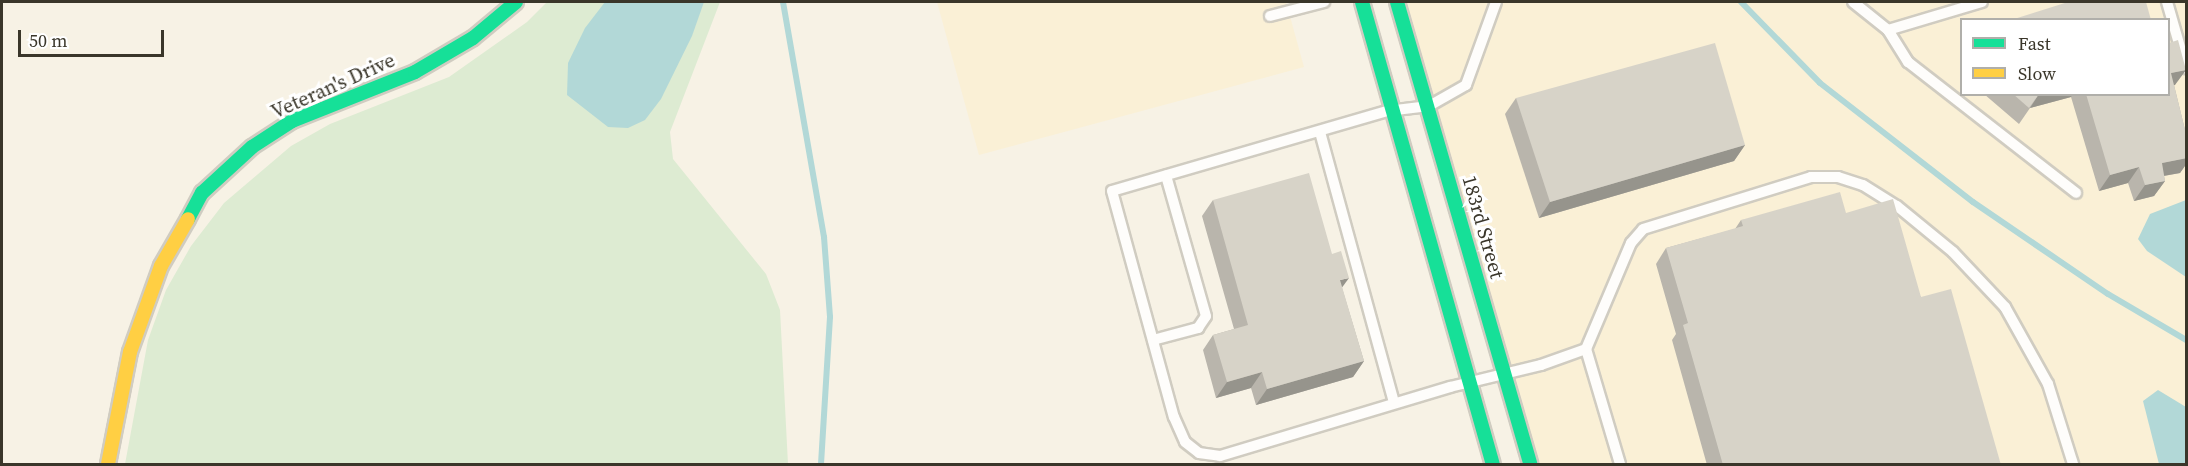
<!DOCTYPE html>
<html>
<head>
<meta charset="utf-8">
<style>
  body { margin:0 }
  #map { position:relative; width:2188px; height:466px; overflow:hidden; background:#f7f2e5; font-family:"Source Serif 4",serif }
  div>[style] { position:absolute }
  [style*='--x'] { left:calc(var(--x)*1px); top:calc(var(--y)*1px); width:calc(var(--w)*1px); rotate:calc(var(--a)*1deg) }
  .built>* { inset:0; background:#faf0d6 }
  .green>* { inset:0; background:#ddebd2 }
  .water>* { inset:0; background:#b2d8d7 }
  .stream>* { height:6px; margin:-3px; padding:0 3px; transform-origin:3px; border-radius:3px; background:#b2d8d7 }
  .roads { filter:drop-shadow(2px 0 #d0ccc1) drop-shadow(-2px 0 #d0ccc1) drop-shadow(0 2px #d0ccc1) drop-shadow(0 -2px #d0ccc1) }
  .lane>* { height:10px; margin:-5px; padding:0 5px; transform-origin:5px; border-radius:5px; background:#fefdfb }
  .fast>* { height:14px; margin:-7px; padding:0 7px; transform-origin:7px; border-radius:7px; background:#16e098 }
  .slow>* { height:14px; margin:-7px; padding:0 7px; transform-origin:7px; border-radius:7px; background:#ffcf43 }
  .wall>* { inset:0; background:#b9b5ac }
  .shaded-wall>* { inset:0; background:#96948c }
  .building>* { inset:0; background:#d7d3c8 }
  span { translate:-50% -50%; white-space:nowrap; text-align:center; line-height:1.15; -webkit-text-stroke:6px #fff; paint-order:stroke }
  .street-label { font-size:20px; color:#3a362a }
  .frame { position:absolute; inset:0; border:3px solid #3a362a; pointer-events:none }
  .legend { position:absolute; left:1960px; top:18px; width:210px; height:78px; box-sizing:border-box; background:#fff; border:2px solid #b0afaa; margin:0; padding:8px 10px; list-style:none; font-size:18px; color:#3a362a }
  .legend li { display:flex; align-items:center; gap:12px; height:30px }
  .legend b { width:30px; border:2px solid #b0afaa }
  .scale { position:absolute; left:18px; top:30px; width:146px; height:27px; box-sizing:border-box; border:3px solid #3a362a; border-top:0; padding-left:8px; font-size:18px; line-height:21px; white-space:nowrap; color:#3a362a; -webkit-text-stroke:4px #fff; paint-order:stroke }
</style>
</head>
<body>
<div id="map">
  <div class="built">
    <i style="clip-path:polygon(937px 2px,1286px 2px,1304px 67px,979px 155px)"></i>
    <i style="clip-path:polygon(evenodd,1389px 2px,2186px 2px,2186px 464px,1521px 464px,1389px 2px,1962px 20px,2168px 20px,2168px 94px,1962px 94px,1962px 20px)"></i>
  </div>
  <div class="green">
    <i style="clip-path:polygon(547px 2px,720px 2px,670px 132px,673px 159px,766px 274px,780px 310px,788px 464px,125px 464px,148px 340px,166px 290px,191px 246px,224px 203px,291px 146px,330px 124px,449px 77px,527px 22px)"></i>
  </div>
  <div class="water">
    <i style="clip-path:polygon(605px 2px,704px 2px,692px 36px,661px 99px,645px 120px,628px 128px,608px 127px,567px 95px,568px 63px,585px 28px)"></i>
    <i style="clip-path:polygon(2186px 200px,2186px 277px,2147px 251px,2138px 239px,2150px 214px)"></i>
    <i style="clip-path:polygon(2158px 390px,2186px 407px,2186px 464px,2159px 464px,2143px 401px)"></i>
  </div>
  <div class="stream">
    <i style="--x:783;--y:2;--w:239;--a:80.1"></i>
    <i style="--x:824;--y:237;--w:80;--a:85.7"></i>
    <i style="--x:830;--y:317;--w:147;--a:93.5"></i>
    <i style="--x:1741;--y:2;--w:113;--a:45.7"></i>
    <i style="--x:1820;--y:83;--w:194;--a:37.9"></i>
    <i style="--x:1973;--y:202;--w:163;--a:34.3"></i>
    <i style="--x:2108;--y:294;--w:91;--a:30.5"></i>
  </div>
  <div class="roads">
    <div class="lane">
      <i style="--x:1496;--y:2;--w:88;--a:109.9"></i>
      <i style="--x:1466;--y:85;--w:43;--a:150.4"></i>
      <i style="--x:1429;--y:106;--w:42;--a:173.2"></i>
      <i style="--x:1387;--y:111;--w:286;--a:163.8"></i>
      <i style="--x:1112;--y:191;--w:234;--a:74.7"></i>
      <i style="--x:1174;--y:417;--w:27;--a:66"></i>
      <i style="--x:1185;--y:442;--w:18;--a:38"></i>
      <i style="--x:1199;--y:453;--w:21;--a:8"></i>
      <i style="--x:1220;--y:456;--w:240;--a:-16.7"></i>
      <i style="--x:1450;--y:387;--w:94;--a:-13.6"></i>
      <i style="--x:1541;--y:365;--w:48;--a:-19.6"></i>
      <i style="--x:1586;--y:349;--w:115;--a:-67"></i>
      <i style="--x:1631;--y:243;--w:18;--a:-49"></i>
      <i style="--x:1643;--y:229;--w:176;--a:-17.2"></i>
      <i style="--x:1811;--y:177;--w:27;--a:0"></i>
      <i style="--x:1838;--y:177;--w:26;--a:18"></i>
      <i style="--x:1863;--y:185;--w:40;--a:32"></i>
      <i style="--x:1897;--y:206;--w:72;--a:39.4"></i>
      <i style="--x:1953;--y:252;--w:76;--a:46.6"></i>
      <i style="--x:2005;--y:307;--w:88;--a:60.8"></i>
      <i style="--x:2048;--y:384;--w:84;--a:72.6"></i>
      <i style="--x:1853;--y:2;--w:45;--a:38.7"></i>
      <i style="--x:1888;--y:30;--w:98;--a:-16.6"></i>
      <i style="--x:2167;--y:2;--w:69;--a:73.9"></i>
      <i style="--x:1270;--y:16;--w:56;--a:-14.5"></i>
      <i style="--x:1888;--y:30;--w:38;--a:58"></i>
      <i style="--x:1908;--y:62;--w:213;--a:37.9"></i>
      <i style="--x:1320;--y:132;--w:281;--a:74.7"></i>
      <i style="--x:1153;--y:340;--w:47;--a:-14.9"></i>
      <i style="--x:1198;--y:328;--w:14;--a:-56"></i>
      <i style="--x:1206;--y:316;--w:146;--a:-105.9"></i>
      <i style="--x:1586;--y:349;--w:120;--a:73.5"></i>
    </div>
    <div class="fast">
      <i style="--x:1362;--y:2;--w:480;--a:74.2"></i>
      <i style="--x:1397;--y:2;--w:481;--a:73.9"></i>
      <i style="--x:188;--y:219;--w:30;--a:-62"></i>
      <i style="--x:202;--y:193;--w:68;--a:-42.6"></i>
      <i style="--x:252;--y:147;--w:48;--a:-33"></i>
      <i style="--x:292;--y:121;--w:132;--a:-21.7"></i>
      <i style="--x:415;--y:72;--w:67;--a:-30.4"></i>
      <i style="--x:473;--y:38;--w:56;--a:-39.9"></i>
    </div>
    <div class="slow">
      <i style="--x:108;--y:464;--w:114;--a:-78.9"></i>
      <i style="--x:130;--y:352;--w:91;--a:-70.2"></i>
      <i style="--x:161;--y:266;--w:54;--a:-60.1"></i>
    </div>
  </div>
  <div class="wall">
    <i style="clip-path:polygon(2169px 43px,2186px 70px,2174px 85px,2187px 138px,2187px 163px,2180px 173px,2164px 176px,2165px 181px,2154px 196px,2134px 201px,2128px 183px,2099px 191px,2071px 97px,2030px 108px,2019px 124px,1984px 94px,2169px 94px)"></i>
    <i style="clip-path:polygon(1516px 98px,1745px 145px,1734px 161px,1539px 218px,1505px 114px)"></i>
    <i style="clip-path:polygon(1213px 200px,1342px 288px,1364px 361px,1353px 377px,1256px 405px,1251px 388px,1216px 398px,1203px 350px,1213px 335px,1234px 329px,1202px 216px)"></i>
    <i style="clip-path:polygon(1846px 213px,1921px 297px,2001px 465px,1707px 465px,1672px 340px,1676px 334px,1656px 264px,1666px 248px,1735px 229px,1741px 220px)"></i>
  </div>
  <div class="shaded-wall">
    <i style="clip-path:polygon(2186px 70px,2175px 85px,2169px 87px,2171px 73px)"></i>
    <i style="clip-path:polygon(2039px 94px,2073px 94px,2071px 97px,2030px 108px)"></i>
    <i style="clip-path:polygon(1745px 145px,1734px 161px,1539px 218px,1550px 202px)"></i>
    <i style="clip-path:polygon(2187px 158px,2187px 163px,2180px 173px,2151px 178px,2162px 163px)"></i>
    <i style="clip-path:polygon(2139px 167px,2128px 183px,2099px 191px,2110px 175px)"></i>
    <i style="clip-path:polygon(2165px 181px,2154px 196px,2134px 201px,2145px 185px)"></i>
    <i style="clip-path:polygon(1349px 278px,1338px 293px,1340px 280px)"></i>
    <i style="clip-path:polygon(1364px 361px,1353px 377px,1256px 405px,1267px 389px)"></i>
    <i style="clip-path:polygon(1262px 372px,1251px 388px,1216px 398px,1227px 382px)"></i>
  </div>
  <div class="building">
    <i style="clip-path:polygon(2068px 2px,2146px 2px,2151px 20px,2011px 20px)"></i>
    <i style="clip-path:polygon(2178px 40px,2186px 70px,2171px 73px,2187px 138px,2187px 158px,2162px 163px,2165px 181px,2145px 185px,2139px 167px,2110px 175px,2086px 94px,2169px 94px,2169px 43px)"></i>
    <i style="clip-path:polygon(1715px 43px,1745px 145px,1550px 202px,1516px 98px)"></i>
    <i style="clip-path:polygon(2013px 94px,2039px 94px,2029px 108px)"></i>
    <i style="clip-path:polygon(1309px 173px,1332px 254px,1341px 251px,1349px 278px,1340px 280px,1364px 361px,1267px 389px,1262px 372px,1227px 382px,1213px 335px,1248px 325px,1213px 200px)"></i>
    <i style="clip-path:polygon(1840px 192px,1846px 213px,1893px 199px,1921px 297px,1951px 289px,2001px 465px,1723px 465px,1683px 325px,1688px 323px,1666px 248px,1743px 226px,1741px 220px)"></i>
  </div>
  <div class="street-label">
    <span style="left:333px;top:86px;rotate:-24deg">Veteran's Drive</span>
    <span style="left:1483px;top:227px;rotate:74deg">183rd Street</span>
  </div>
  <div class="frame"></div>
  <ul class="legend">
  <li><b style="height:8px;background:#16e098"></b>Fast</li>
  <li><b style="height:8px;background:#ffcf43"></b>Slow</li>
  </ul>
  <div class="scale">50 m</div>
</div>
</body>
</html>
